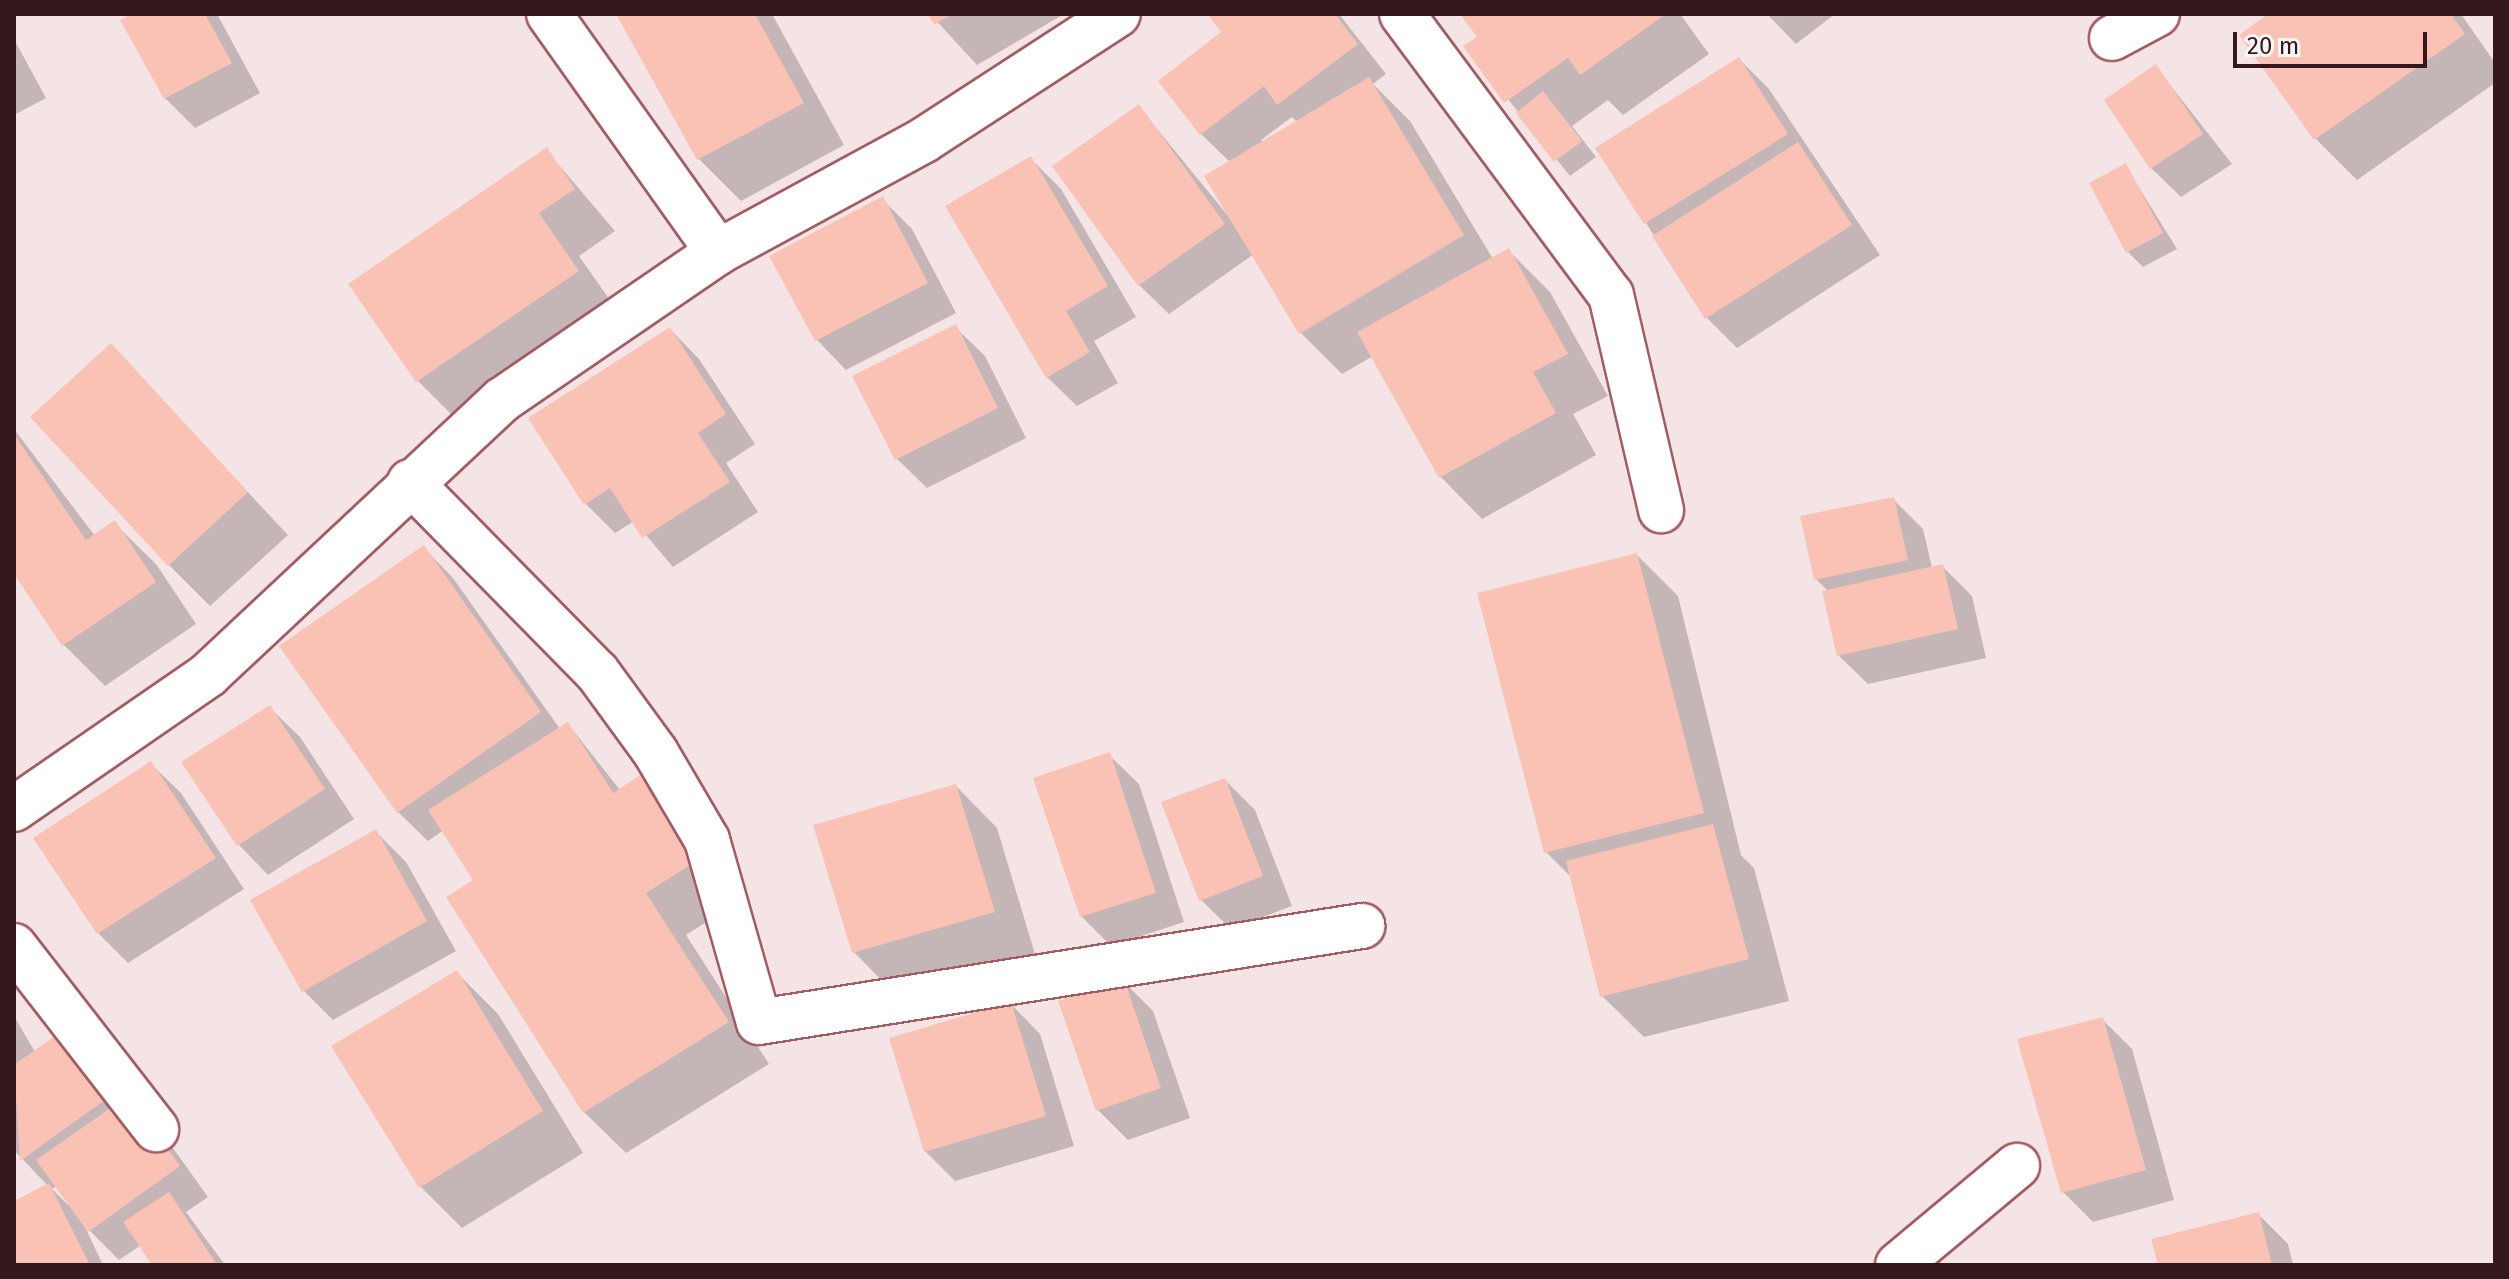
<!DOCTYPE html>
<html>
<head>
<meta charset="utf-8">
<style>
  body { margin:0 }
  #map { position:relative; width:2509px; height:1279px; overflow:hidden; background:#f5e4e5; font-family:"Fira Sans",sans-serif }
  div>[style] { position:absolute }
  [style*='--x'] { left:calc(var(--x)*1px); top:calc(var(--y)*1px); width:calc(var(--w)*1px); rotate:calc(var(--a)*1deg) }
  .shadow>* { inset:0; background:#0003 }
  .building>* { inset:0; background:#fac2b4 }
  .roads { filter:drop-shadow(2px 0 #a25c62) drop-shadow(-2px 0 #a25c62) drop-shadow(0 2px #a25c62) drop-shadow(0 -2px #a25c62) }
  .minor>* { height:44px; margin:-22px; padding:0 22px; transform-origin:22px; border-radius:22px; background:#fff }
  span { translate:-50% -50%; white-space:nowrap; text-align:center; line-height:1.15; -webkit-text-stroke:7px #f6f6f6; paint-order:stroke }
  .frame { position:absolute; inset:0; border:16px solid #35181b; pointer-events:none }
  .scale { position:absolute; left:2233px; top:32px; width:194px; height:36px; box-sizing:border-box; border:4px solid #35181b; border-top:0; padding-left:10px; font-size:24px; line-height:28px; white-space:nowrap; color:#35181b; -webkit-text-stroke:6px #f6f6f6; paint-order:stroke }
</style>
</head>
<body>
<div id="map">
  <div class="shadow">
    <i style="clip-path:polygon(135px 14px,217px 14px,260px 93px,195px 128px,165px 98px)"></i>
    <i style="clip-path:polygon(618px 14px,772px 14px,844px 145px,741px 201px,699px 159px)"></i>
    <i style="clip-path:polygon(930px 14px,1064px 14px,977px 65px)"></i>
    <i style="clip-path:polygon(evenodd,1210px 14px,1339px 14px,1386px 74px,1373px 84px,1410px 121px,1493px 259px,1509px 251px,1550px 292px,1608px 396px,1573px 414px,1596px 455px,1482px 519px,1441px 477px,1373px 356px,1342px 374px,1300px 332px,1254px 254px,1169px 314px,1139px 285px,1139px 107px,1238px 228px,1230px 162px,1201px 134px,1224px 32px,1210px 14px,1292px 117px,1297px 122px,1263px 143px,1261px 140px,1292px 117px)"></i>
    <i style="clip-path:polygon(1463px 14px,1680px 14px,1709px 54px,1623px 115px,1608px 100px,1572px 126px,1596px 157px,1570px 176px,1466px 47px,1479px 37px)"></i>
    <i style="clip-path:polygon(1767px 14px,1835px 14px,1796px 44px)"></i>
    <i style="clip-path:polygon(2271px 14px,2461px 14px,2495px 63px,2495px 83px,2357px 180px,2316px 139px)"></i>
    <i style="clip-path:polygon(14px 39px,46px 98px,14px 115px)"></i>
    <i style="clip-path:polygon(1739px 59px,1769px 89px,1880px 255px,1737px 348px,1707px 318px,1646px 223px)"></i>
    <i style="clip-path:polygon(2156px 67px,2232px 164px,2181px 197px,2151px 168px)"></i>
    <i style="clip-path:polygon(546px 150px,615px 231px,579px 256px,619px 313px,459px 422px,418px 381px,351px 284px)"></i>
    <i style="clip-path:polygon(1031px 159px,1061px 189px,1136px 317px,1094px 341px,1118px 383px,1077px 406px,1047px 377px)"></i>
    <i style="clip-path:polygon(2125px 165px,2177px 249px,2143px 267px,2128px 252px)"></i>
    <i style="clip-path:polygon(882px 199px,912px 229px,956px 313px,846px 370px,817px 340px)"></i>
    <i style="clip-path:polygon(955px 327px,985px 356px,1026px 438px,927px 488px,897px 459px)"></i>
    <i style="clip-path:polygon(670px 329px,699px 359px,755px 444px,726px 463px,758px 512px,673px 567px,634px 521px,615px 533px,586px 504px)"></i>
    <i style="clip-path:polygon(111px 346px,288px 535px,210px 606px,169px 565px)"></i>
    <i style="clip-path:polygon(14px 429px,95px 536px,114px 523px,156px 564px,196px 624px,105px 686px,63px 644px,14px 571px)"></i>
    <i style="clip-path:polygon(1893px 499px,1923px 529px,1932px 568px,1942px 566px,1972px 596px,1986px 658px,1868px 684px,1838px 655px,1829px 592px,1816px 579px)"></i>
    <i style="clip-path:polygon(424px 548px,453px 578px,560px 729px,568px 724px,620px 790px,741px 900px,686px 935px,769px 1064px,626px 1153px,584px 1112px,476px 881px,444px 830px,428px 841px,398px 812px)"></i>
    <i style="clip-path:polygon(1637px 555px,1678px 596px,1741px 855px,1754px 868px,1789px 1001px,1644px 1037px,1602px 996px,1572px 878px,1546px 852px)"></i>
    <i style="clip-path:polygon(270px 708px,300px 737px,354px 819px,268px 875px,239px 845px)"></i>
    <i style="clip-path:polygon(1109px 755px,1139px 784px,1184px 922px,1111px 946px,1081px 916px)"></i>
    <i style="clip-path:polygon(151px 764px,181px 793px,244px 889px,128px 963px,98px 933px)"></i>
    <i style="clip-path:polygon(1225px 780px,1255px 810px,1292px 906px,1231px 929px,1201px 900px)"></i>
    <i style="clip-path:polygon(956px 786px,997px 828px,1035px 954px,895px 994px,854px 952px)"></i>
    <i style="clip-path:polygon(376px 832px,406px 862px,456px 951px,333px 1020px,303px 990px)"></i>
    <i style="clip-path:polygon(456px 972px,498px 1014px,583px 1153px,462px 1228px,420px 1186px)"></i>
    <i style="clip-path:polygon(1123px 981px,1153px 1011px,1190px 1118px,1128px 1140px,1098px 1110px)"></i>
    <i style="clip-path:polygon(1011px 1004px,1040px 1034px,1074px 1146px,955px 1181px,925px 1151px)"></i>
    <i style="clip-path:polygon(evenodd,14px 1016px,35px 1052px,158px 1127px,208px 1197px,186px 1212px,225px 1265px,154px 1265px,141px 1245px,119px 1260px,84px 1225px,103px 1265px,14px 1265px,14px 1203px,48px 1186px,14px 1150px,14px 1016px,57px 1185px,70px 1204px,68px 1205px,52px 1189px,57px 1185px)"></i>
    <i style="clip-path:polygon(2102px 1019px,2132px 1049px,2174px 1200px,2093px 1222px,2063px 1192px)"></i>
    <i style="clip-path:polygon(2258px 1214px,2288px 1244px,2293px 1265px,2160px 1265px)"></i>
  </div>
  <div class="building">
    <i style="clip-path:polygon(131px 14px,205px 14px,232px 63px,164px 99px,120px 20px)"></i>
    <i style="clip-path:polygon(616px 14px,755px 14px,804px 103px,697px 160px)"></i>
    <i style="clip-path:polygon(928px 14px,952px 14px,934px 25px)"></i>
    <i style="clip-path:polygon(1207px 14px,1335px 14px,1358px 44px,1277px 105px,1264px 86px,1200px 135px,1158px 81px,1221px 32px)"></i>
    <i style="clip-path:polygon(1460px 14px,1666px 14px,1580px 75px,1568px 58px,1504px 103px,1463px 46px,1477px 37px)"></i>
    <i style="clip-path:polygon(2268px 14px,2451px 14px,2465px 34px,2314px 140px,2239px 35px)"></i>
    <i style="clip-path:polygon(1739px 57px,1788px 134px,1644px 224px,1595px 148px)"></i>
    <i style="clip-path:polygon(2156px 64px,2203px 134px,2150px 169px,2104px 100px)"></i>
    <i style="clip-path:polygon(1369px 77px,1464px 235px,1299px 334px,1204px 176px)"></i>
    <i style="clip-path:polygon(1543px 91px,1582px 141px,1554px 162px,1516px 113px)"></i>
    <i style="clip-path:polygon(1139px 104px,1225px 224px,1138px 286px,1052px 166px)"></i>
    <i style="clip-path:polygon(1798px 142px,1852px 225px,1705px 319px,1652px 236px)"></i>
    <i style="clip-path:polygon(547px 147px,575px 189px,539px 213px,579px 271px,416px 382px,348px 284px)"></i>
    <i style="clip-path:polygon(1031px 156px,1108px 286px,1066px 311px,1090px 352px,1046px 378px,945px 206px)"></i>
    <i style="clip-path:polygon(2126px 163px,2163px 233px,2126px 253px,2089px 183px)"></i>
    <i style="clip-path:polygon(883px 196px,928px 283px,815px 341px,769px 256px)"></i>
    <i style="clip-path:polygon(1509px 248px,1568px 354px,1533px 372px,1556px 413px,1439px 478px,1357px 332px)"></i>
    <i style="clip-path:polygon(956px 324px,998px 408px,895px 460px,852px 376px)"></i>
    <i style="clip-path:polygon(670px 327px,726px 414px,698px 433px,730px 482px,642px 538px,610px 488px,584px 505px,528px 418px)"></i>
    <i style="clip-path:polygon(111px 343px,248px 492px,168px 566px,30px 417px)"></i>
    <i style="clip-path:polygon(14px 434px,86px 540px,115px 520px,156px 582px,62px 646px,14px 574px)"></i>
    <i style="clip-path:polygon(1894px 497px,1908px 560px,1814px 580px,1800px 516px)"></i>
    <i style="clip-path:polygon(424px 545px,541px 712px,397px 813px,279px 646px)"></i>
    <i style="clip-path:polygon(1637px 553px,1704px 813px,1544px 853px,1477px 593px)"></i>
    <i style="clip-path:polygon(1943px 564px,1958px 629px,1837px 656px,1822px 591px)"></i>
    <i style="clip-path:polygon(270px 705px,325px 789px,237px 846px,181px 762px)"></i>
    <i style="clip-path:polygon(568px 722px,613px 793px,646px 771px,701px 858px,646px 893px,729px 1022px,583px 1113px,446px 897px,473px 880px,428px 810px)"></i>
    <i style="clip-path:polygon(1110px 752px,1156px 893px,1080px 917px,1033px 778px)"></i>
    <i style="clip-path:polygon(151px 761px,216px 858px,97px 934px,33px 838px)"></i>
    <i style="clip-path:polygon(1225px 778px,1263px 876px,1199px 901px,1161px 802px)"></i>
    <i style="clip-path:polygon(956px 784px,995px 912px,852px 953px,813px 825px)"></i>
    <i style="clip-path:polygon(1713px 824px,1749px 959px,1600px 997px,1566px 861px)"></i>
    <i style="clip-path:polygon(376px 829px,427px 921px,302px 992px,250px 900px)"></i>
    <i style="clip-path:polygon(457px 970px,543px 1111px,419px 1188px,331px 1046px)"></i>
    <i style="clip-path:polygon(1124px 979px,1161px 1088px,1096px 1111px,1058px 1001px)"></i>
    <i style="clip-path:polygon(1011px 1002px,1046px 1116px,924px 1152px,889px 1038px)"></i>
    <i style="clip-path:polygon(2103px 1017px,2146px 1170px,2061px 1193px,2017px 1039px)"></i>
    <i style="clip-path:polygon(69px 1026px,116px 1092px,20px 1161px,14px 1065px)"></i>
    <i style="clip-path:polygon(129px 1095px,180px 1166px,88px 1232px,36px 1160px)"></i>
    <i style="clip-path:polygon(49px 1183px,90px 1265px,14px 1265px,14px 1201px)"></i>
    <i style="clip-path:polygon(169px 1192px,217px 1265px,152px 1265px,123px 1222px)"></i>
    <i style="clip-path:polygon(2259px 1212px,2272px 1265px,2158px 1265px,2151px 1239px)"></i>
  </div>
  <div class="roads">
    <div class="minor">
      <i style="--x:549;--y:14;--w:292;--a:54.6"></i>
      <i style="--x:1402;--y:14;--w:350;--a:53.4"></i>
      <i style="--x:1611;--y:295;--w:221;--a:76.9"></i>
      <i style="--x:2112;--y:38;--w:51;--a:-28.1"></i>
      <i style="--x:410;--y:482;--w:267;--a:45.5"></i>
      <i style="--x:597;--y:672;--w:100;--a:53.9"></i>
      <i style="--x:656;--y:753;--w:101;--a:59.6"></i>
      <i style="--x:707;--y:840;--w:189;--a:74.1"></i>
      <i style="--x:759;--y:1022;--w:611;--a:-9.05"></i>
      <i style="--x:14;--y:809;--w:236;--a:-34.6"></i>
      <i style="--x:208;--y:675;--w:403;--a:-43.1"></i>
      <i style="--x:502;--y:400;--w:262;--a:-34.4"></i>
      <i style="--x:718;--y:252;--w:234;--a:-28.5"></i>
      <i style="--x:924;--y:140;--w:231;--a:-33"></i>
      <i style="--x:14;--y:946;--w:232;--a:52.2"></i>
      <i style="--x:1898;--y:1265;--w:155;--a:-39.8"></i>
    </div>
  </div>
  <div class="frame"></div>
  <div class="scale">20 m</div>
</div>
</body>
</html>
